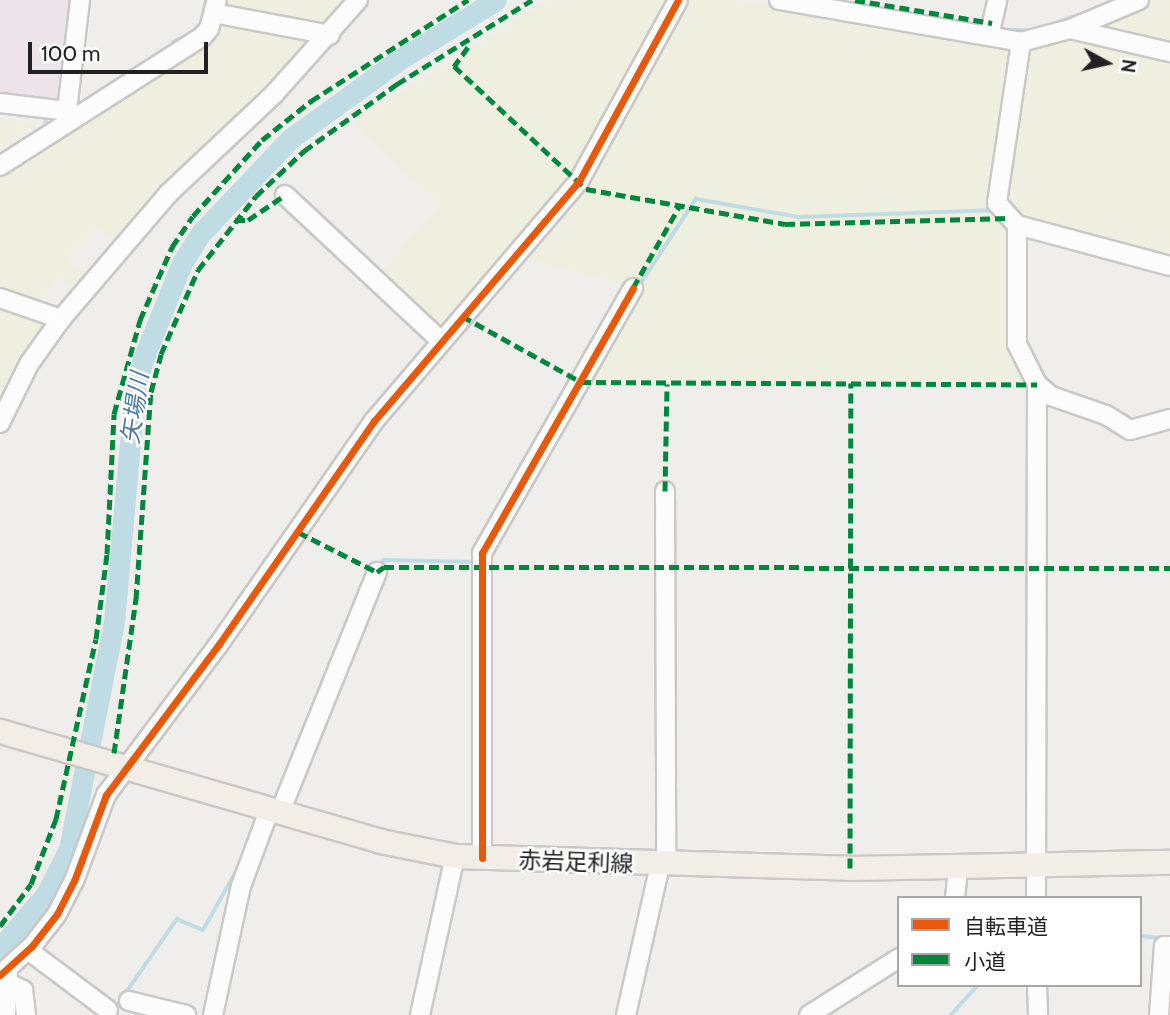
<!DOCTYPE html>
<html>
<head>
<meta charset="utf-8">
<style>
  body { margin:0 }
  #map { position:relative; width:1170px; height:1015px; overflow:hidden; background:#f0eeeb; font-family:Cabin,"Noto Sans JP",sans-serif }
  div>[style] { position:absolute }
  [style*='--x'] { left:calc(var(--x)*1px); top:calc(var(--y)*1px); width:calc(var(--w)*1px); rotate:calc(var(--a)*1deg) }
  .industrial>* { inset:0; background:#ede4e9 }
  .farmland>* { inset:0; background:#efefdf }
  .stream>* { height:3.5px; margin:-1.75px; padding:0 1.75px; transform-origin:1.75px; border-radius:1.75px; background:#bfdbe3 }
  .river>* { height:21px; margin:-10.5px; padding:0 10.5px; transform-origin:10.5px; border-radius:10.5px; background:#bfdbe3 }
  .roads { filter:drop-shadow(2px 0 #c9c8c7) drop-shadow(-2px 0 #c9c8c7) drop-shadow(0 2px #c9c8c7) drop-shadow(0 -2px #c9c8c7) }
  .minor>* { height:18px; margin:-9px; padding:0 9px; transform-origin:9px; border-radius:9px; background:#fdfcfc }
  .major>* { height:23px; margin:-11.5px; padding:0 11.5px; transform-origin:11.5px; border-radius:11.5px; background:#f3ede7 }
  .quiet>* { height:5px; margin-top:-2.5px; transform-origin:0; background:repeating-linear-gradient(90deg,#00873e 0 10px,transparent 0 15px) }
  .cycleway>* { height:7px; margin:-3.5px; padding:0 3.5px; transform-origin:3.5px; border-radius:3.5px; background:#e8590c }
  span { translate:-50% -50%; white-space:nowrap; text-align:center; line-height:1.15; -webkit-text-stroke:5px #fff; paint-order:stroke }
  .street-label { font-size:23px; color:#222 }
  .water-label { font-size:24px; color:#4a7aab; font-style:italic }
  .legend { position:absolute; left:897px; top:896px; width:245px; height:91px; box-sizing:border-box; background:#fff; border:2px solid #a7a7a7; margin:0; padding:9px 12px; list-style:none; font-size:21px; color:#222 }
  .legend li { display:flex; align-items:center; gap:14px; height:35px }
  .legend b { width:35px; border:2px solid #a7a7a7 }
  .north { position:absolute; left:1072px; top:28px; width:70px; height:70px; -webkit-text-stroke:5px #fff; paint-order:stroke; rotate:98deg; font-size:19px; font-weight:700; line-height:28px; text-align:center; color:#222 }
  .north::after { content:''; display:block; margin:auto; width:24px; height:32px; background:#222; clip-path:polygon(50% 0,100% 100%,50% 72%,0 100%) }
  .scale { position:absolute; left:28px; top:42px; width:180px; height:32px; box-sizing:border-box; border:4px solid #222; border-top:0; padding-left:9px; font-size:21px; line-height:24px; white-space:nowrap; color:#222; -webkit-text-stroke:5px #fff; paint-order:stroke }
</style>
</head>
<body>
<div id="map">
  <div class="industrial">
    <i style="clip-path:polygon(0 0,73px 0,63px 96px,55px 103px,0 96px)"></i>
  </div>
  <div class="farmland">
    <i style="clip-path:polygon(221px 0,354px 0,120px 246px,97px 227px,66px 259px,92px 277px,83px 292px,58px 277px,37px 307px,0 295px,0 175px,212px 35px)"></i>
    <i style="clip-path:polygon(549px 0,738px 0,1024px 50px,1153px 0,1170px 0,1170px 260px,1020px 221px,1014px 345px,1030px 381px,590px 381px,641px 289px,523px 258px,446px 345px,378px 274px,441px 205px,352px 123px)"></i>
    <i style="clip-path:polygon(0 118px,40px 123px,0 148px)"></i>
    <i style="clip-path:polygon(0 306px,52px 324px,0 417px)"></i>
  </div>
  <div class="stream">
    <i style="--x:953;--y:21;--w:29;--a:10"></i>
    <i style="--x:1048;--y:26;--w:48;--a:-19.6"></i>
    <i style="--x:996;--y:29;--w:34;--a:3"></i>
    <i style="--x:173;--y:42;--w:30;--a:-26"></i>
    <i style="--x:200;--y:29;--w:30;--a:-78"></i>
    <i style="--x:40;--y:130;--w:9;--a:-36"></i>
    <i style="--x:47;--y:125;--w:9;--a:-108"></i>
    <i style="--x:1006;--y:195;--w:153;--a:-81"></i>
    <i style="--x:639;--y:286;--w:104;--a:-56.8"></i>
    <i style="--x:696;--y:199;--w:105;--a:9.9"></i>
    <i style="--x:799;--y:217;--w:198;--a:-2"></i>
    <i style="--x:378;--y:568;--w:10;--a:-53"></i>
    <i style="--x:384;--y:560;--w:91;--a:1.3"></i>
    <i style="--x:1140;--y:936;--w:24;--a:5"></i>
    <i style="--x:114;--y:1010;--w:111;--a:-55.3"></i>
    <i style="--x:177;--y:919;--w:28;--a:23"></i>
    <i style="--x:203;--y:930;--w:69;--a:-60.5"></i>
    <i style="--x:237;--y:870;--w:5;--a:22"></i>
    <i style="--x:951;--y:1015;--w:40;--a:-48"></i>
  </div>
  <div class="river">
    <i style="--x:0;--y:948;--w:71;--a:-49.6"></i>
    <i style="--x:46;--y:894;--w:51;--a:-62.9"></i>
    <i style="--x:69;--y:849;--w:231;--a:-78.8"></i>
    <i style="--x:114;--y:622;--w:226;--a:-84.9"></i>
    <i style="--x:134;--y:397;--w:39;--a:-77"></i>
    <i style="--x:143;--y:359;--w:104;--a:-67.9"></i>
    <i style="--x:182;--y:263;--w:36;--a:-58"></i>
    <i style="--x:201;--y:233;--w:129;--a:-46.6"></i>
    <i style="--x:290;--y:139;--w:138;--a:-35.9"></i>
    <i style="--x:402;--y:58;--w:110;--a:-31.7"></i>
  </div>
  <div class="roads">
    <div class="minor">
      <i style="--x:779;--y:0;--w:246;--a:9.8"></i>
      <i style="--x:1021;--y:42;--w:51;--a:-14.9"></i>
      <i style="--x:1070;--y:29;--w:103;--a:13"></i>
      <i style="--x:214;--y:13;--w:118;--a:10.7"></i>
      <i style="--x:1070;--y:29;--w:75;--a:-22.8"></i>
      <i style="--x:989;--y:36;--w:37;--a:-77"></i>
      <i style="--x:1021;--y:42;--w:163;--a:98.5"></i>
      <i style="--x:997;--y:203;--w:30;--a:48"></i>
      <i style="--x:1017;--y:225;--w:119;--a:90"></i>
      <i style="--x:1017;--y:344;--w:45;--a:63.4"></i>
      <i style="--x:1037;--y:384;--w:18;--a:41"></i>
      <i style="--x:1051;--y:396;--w:58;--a:19.1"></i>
      <i style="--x:1106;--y:415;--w:28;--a:32"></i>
      <i style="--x:1130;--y:430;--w:41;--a:-15.4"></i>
      <i style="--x:0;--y:103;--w:67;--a:6.8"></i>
      <i style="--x:67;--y:111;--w:9;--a:63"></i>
      <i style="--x:67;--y:111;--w:112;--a:-83.3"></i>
      <i style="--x:0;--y:166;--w:240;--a:-32.6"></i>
      <i style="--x:202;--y:37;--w:11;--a:-49"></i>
      <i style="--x:209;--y:29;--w:30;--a:-75"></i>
      <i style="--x:285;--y:195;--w:214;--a:43.1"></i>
      <i style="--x:1017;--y:225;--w:158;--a:15"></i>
      <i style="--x:0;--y:298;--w:65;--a:19"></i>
      <i style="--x:0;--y:423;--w:66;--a:-63.8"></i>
      <i style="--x:29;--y:364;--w:55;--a:-54.6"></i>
      <i style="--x:61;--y:319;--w:165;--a:-49.4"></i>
      <i style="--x:168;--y:194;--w:146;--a:-43.3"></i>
      <i style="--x:274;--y:94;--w:126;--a:-48.2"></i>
      <i style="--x:665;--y:491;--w:374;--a:89.8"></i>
      <i style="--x:280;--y:812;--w:259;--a:-68"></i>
      <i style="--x:482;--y:858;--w:305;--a:-90"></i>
      <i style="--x:482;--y:553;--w:305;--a:-60.3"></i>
      <i style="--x:955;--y:898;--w:31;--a:-84"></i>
      <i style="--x:1036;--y:898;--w:514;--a:-89.89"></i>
      <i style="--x:28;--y:950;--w:100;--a:36.9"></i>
      <i style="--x:0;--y:975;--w:43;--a:-42.2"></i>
      <i style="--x:32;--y:946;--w:41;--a:-52"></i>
      <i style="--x:57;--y:914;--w:37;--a:-63"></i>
      <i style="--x:74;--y:881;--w:92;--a:-69.6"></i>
      <i style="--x:106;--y:795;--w:189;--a:-53.2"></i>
      <i style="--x:219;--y:644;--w:272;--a:-55.2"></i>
      <i style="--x:374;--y:421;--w:316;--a:-49.5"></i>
      <i style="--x:579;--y:181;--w:206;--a:-61.3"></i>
      <i style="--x:8;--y:983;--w:17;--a:25"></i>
      <i style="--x:23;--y:990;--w:25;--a:83"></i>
      <i style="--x:1037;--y:985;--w:30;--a:88"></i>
      <i style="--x:129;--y:1001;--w:59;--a:13.8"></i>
      <i style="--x:6;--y:1015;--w:47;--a:-87.6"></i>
      <i style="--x:213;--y:1015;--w:132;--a:-77.8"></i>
      <i style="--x:241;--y:886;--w:83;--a:-69.6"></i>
      <i style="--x:420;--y:1015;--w:163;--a:-77.6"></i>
      <i style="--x:626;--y:1015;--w:154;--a:-77.2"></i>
      <i style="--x:809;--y:1015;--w:107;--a:-32.3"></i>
      <i style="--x:1159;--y:1015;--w:69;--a:-85.9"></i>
      <i style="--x:1164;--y:946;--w:6;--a:0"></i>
    </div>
    <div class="major">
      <i style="--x:0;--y:731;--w:396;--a:16.1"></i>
      <i style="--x:380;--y:841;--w:76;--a:11.3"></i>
      <i style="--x:455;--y:856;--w:395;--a:1.7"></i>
      <i style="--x:850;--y:868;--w:320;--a:-1.1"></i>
    </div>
  </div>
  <div class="quiet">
    <i style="--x:855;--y:0;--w:139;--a:9.5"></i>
    <i style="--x:468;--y:47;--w:24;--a:126"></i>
    <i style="--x:454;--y:66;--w:180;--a:43"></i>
    <i style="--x:586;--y:189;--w:202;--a:10"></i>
    <i style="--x:785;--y:224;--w:225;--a:-1.5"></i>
    <i style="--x:235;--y:220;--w:13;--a:0"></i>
    <i style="--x:248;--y:220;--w:45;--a:-34"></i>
    <i style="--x:633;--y:288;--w:93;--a:-60.4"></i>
    <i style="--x:462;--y:316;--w:136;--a:29"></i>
    <i style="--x:581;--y:382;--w:456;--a:0.3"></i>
    <i style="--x:665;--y:491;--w:107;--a:-88.9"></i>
    <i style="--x:298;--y:532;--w:89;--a:26.9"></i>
    <i style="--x:377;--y:572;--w:9;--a:-36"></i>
    <i style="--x:384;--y:567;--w:786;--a:0.07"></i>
    <i style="--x:114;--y:753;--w:156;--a:-81.9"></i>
    <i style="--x:136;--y:599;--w:208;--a:-85.9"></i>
    <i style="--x:151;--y:392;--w:39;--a:-75"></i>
    <i style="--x:161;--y:354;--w:92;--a:-66.2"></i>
    <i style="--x:198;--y:270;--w:94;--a:-51.9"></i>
    <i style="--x:256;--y:196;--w:66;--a:-43.2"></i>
    <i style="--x:304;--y:151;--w:115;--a:-35.8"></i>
    <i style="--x:397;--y:84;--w:159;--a:-31.9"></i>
    <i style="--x:850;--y:868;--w:485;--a:-89.9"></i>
    <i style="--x:0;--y:926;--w:52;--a:-53.6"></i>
    <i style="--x:31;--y:884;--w:70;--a:-69"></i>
    <i style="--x:56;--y:819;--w:184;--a:-77.5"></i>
    <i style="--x:96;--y:639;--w:86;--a:-82.6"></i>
    <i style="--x:107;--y:554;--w:140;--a:-87.1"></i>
    <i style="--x:114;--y:414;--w:98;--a:-74.5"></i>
    <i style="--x:140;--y:320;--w:80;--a:-66.3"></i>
    <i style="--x:172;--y:247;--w:37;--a:-56"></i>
    <i style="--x:193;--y:216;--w:103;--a:-47.8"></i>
    <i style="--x:262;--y:140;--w:63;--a:-38.5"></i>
    <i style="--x:311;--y:101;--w:187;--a:-32.8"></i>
  </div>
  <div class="cycleway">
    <i style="--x:482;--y:858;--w:305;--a:-90"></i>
    <i style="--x:482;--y:553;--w:305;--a:-60.3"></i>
    <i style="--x:0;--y:975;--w:43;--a:-42.2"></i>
    <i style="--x:32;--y:946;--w:41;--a:-52"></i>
    <i style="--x:57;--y:914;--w:37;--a:-63"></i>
    <i style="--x:74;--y:881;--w:92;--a:-69.6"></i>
    <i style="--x:106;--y:795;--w:189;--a:-53.2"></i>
    <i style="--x:219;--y:644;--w:272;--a:-55.2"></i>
    <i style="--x:374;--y:421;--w:316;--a:-49.5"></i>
    <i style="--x:579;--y:181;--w:206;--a:-61.3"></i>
  </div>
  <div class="street-label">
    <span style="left:576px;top:862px;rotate:2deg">赤岩足利線</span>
  </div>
  <div class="water-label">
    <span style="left:135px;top:408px;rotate:-82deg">矢場川</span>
  </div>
  <ul class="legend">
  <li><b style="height:9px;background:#e8590c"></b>自転車道</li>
  <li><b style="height:9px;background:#00873e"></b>小道</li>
  </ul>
  <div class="north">N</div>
  <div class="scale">100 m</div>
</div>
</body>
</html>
